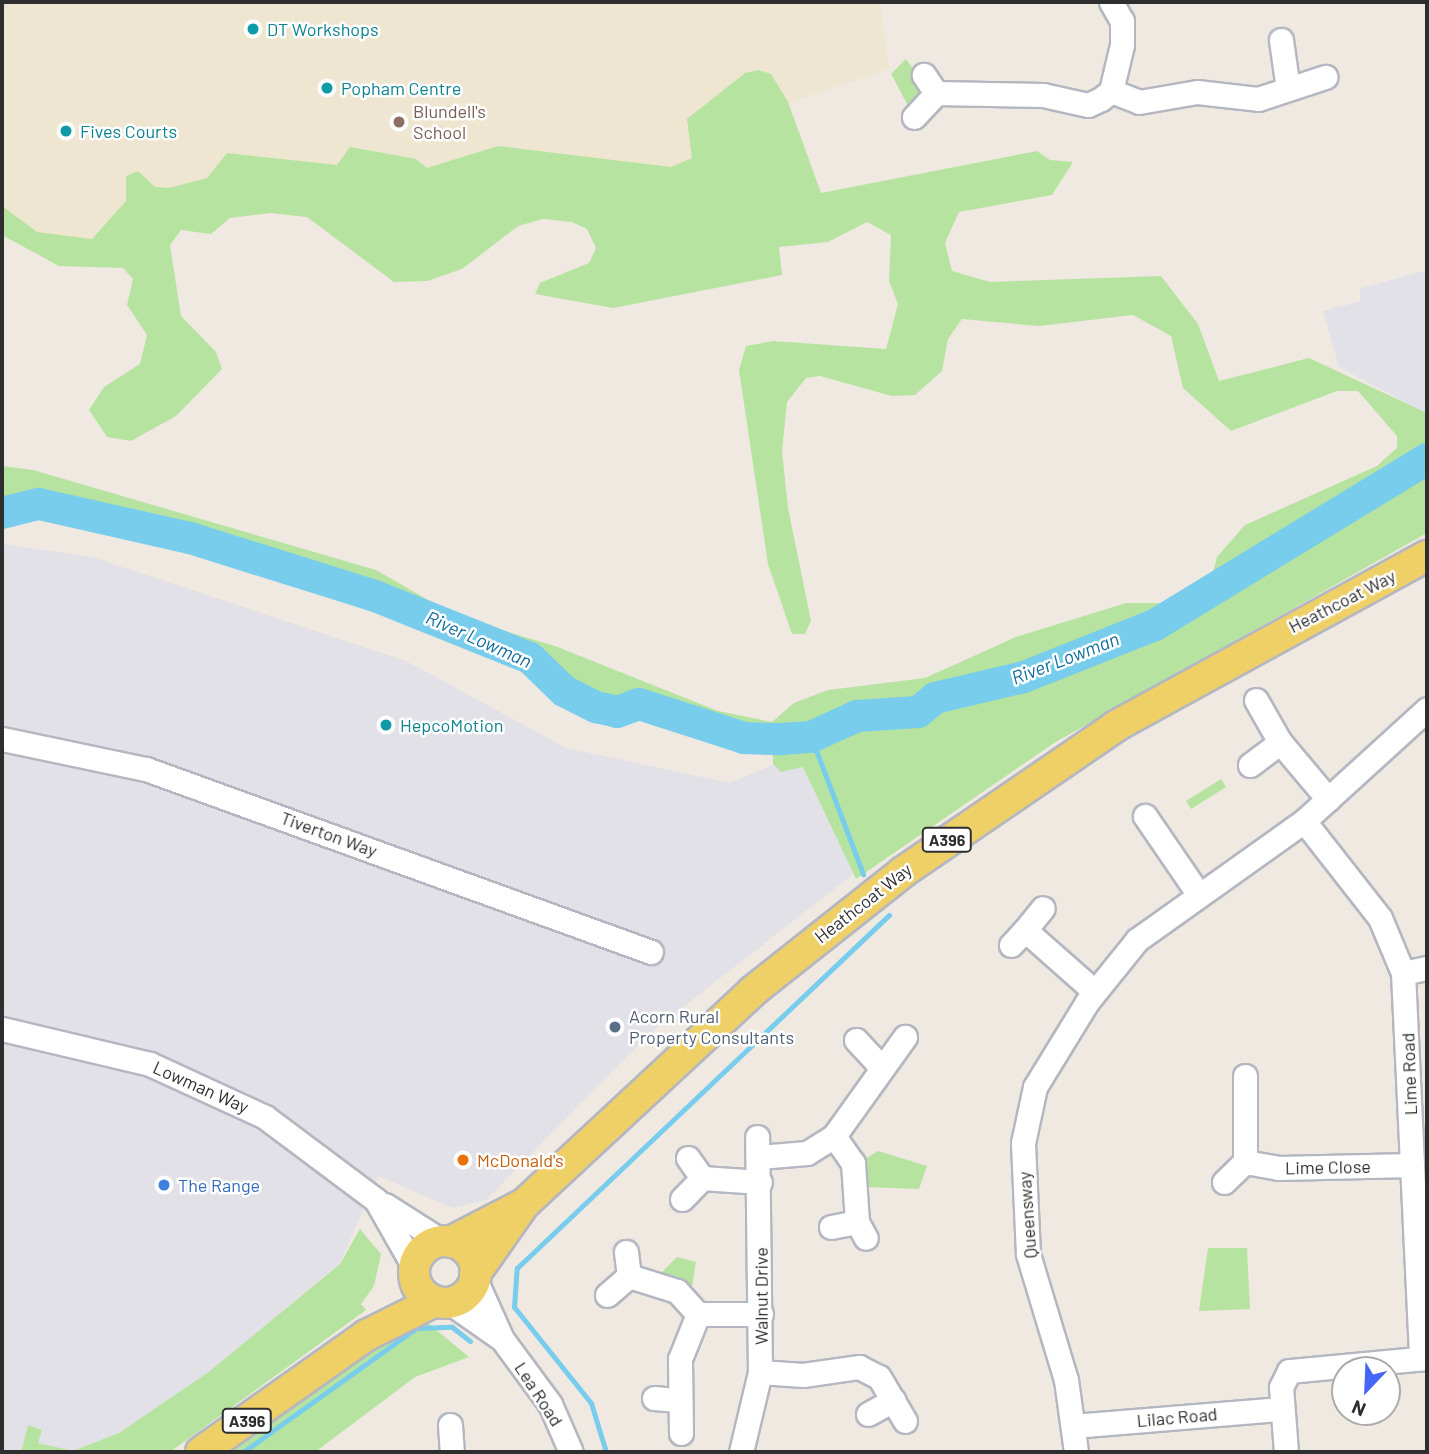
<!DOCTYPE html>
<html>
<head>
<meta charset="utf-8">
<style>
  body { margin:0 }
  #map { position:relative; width:1429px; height:1454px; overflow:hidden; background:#efe9e1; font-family:Barlow,sans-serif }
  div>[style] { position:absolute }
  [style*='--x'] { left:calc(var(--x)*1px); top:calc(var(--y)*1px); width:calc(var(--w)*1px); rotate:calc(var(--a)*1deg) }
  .industrial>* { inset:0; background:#e3e1e8 }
  .education>* { inset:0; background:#efe6d2 }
  .green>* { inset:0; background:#b6e39f }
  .stream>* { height:5px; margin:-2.5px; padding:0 2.5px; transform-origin:2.5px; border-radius:2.5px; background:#78cded }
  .river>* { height:32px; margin:-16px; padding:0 16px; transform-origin:16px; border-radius:16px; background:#78cded }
  .roads { filter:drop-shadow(2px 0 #b4b7c1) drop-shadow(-2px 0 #b4b7c1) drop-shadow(0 2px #b4b7c1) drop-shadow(0 -2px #b4b7c1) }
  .minor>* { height:23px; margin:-11.5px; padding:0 11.5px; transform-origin:11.5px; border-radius:11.5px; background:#fff }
  .major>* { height:30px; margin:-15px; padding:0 15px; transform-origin:15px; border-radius:15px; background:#efd066 }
  .major>.ring { margin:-15px; padding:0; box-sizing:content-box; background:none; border:30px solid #efd066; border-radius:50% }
  .dots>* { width:19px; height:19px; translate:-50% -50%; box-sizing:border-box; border:4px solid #fff; border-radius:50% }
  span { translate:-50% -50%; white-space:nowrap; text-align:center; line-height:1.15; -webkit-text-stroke:5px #fff; paint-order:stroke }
  .shield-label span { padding:2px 5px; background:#fff; border:2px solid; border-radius:5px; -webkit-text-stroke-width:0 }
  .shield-label { font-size:16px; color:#2e2e2e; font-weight:700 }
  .culture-label { font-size:18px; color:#0d838f }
  .left { translate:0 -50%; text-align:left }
  .education-label { font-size:18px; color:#785e54 }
  .street-label { font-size:18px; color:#2e2e2e }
  .service-label { font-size:18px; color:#4e5e75 }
  .food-label { font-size:18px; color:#c56008 }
  .shop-label { font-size:18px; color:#366cbe }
  .water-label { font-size:19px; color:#106d9f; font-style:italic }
  .frame { position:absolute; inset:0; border:4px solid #2e2e2e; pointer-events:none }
  .north { position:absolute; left:1331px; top:1356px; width:70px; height:70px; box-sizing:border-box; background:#fff; border:2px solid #ababab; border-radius:50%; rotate:203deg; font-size:19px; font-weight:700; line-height:28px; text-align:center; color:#2e2e2e }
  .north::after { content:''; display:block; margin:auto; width:24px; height:32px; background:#4666f7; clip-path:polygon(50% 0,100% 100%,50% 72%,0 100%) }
</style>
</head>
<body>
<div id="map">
  <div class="industrial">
    <i style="clip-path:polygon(1427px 270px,1427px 414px,1339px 367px,1323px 311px,1361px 301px,1359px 289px)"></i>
    <i style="clip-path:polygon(2px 544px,92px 557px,406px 661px,566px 748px,730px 783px,814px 747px,880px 853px,650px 1033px,486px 1200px,453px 1208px,378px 1176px,340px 1263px,208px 1373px,119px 1433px,73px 1451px,38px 1443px,28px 1426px,21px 1452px,2px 1452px)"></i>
  </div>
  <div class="education">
    <i style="clip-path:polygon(2px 2px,880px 2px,889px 69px,788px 103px,821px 193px,551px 209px,342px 239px,307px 217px,270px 213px,230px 218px,211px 234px,181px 230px,170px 245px,170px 267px,59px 266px,2px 235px)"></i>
  </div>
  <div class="green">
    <i style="clip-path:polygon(906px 59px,923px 83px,924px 101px,911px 111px,891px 74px)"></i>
    <i style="clip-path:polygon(759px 70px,771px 74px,788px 102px,821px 193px,1037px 151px,1050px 160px,1073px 162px,1052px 195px,959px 212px,945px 243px,952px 271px,990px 282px,1161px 276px,1198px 324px,1219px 381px,1309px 358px,1427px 413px,1427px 533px,1054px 743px,856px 879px,803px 767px,781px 772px,773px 764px,773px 733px,754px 734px,691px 710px,630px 698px,613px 703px,576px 690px,531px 654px,387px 592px,157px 524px,55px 501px,24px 499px,2px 506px,2px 466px,33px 470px,376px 570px,458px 617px,555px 646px,718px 711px,772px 722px,794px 703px,828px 690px,925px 678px,1016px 637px,1126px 603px,1184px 603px,1211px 579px,1217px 557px,1245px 525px,1377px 466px,1397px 448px,1397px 436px,1358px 391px,1337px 391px,1231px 431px,1183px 388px,1171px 336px,1133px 315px,1039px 326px,962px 319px,948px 339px,942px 371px,915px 395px,892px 396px,820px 376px,806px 378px,787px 402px,782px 451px,788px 508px,811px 621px,805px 634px,792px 634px,768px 564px,739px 370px,746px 346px,773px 341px,886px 349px,898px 304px,889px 281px,891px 235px,867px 222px,828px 242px,779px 247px,782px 275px,613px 308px,535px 294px,540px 283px,589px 263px,596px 248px,587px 229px,572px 222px,543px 219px,518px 226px,462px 269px,427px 281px,394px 282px,307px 217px,270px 213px,230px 218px,211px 234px,181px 230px,170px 245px,181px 316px,216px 352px,222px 369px,176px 416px,131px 441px,107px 437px,89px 410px,104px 387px,140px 364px,147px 335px,127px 305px,133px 279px,123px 268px,59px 266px,2px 235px,2px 206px,37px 232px,92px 239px,126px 201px,126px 176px,138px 171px,155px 187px,169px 188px,207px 178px,227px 153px,337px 165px,350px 147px,416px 159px,427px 168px,498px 146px,671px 167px,692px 158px,687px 119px,745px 73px)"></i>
    <i style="clip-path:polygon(1221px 779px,1226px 787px,1191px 809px,1186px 801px)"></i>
    <i style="clip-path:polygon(878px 1151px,927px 1166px,919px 1189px,864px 1187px,860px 1162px)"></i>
    <i style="clip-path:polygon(360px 1229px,381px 1254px,374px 1286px,361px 1304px,366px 1310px,170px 1452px,21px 1452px,28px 1425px,42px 1430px,38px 1443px,73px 1451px,119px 1433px,210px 1371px,340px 1264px)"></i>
    <i style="clip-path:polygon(1208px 1248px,1247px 1248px,1250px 1309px,1199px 1311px)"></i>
    <i style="clip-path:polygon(677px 1257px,696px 1262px,691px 1293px,657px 1277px)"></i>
    <i style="clip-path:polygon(428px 1323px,469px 1357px,415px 1377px,315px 1452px,231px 1452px,377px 1348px)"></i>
  </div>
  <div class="stream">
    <i style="--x:811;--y:737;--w:147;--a:69.2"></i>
    <i style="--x:243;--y:1452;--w:213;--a:-35.6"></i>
    <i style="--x:416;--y:1328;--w:36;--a:-2"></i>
    <i style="--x:452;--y:1327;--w:23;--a:38"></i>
    <i style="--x:606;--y:1452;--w:51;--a:-107"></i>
    <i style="--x:591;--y:1403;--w:123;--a:-128.7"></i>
    <i style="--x:514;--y:1307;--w:39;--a:-86"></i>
    <i style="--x:517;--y:1268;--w:513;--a:-43.5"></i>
  </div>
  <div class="river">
    <i style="--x:2;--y:513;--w:38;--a:-14"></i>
    <i style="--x:39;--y:504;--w:155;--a:12.7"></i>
    <i style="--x:190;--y:538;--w:194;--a:17.4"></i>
    <i style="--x:375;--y:596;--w:167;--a:21.8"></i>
    <i style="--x:530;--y:658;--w:47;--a:44.1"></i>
    <i style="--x:564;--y:691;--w:36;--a:27"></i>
    <i style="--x:596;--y:707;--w:22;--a:13"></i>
    <i style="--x:617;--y:712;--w:23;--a:-20"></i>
    <i style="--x:639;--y:704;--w:110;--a:17.9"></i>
    <i style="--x:744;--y:738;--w:37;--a:2"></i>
    <i style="--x:781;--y:739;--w:30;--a:-4"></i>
    <i style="--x:811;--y:737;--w:51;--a:-24.5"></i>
    <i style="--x:857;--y:716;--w:61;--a:-3.8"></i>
    <i style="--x:918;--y:712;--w:22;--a:-39"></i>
    <i style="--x:935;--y:698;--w:91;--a:-13.3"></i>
    <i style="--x:1024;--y:677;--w:141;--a:-21.7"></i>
    <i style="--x:1155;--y:625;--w:319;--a:-31.4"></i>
  </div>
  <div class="roads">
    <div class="minor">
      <i style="--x:1281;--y:40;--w:49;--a:81.9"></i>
      <i style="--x:1111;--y:91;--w:30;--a:21"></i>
      <i style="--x:1139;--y:102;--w:59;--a:-9.8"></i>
      <i style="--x:1197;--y:92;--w:61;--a:6.5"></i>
      <i style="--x:1258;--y:99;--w:71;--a:-18.2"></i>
      <i style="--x:936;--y:93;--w:107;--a:1.1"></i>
      <i style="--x:1043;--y:95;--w:46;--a:12.5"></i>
      <i style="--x:1088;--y:105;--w:14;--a:-25"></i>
      <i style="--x:1101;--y:99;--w:13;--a:-39"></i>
      <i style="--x:1111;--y:91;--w:47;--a:-76.6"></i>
      <i style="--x:1122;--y:45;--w:24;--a:-90"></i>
      <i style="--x:1122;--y:21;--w:22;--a:-120"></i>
      <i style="--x:914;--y:117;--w:33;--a:-47"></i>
      <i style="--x:936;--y:93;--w:22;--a:-124"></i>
      <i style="--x:1256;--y:700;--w:48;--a:60.3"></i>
      <i style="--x:1280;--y:742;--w:75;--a:49.9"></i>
      <i style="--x:2;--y:739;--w:147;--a:11.8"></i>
      <i style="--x:146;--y:769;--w:537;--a:19.92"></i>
      <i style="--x:1250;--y:765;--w:38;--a:-37"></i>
      <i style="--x:1145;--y:816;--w:92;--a:55.6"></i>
      <i style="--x:1304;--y:821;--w:123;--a:51.9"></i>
      <i style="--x:1380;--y:918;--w:60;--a:67.3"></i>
      <i style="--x:1403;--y:973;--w:386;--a:87.3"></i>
      <i style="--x:1025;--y:930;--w:28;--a:-51"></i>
      <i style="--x:1011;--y:945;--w:21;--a:-47"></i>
      <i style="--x:1025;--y:930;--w:92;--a:41.5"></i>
      <i style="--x:1403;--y:973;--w:25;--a:-12"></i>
      <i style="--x:2;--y:1029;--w:152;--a:13.3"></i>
      <i style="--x:150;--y:1064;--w:127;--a:24.7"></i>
      <i style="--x:265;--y:1117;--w:139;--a:36.8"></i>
      <i style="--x:376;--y:1200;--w:77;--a:60.4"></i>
      <i style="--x:856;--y:1040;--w:35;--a:47"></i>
      <i style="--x:1245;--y:1076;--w:86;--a:90"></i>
      <i style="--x:1245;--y:1162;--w:34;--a:10"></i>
      <i style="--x:1278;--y:1168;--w:134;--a:-1.3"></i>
      <i style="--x:834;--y:1136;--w:33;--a:55"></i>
      <i style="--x:853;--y:1163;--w:59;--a:86.1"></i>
      <i style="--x:759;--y:1157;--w:48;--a:-4.8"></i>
      <i style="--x:807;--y:1153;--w:32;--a:-32"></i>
      <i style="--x:834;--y:1136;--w:122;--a:-54.4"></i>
      <i style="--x:688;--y:1158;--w:24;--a:55"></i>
      <i style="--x:702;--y:1178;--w:58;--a:3.9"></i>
      <i style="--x:1224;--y:1182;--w:29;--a:-44"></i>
      <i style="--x:682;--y:1199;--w:29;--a:-46"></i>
      <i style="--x:385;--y:1205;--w:69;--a:32.5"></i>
      <i style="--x:831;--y:1227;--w:26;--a:-11"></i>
      <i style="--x:857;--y:1222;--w:18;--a:61"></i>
      <i style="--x:626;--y:1252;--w:24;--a:83"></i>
      <i style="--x:475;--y:1279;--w:66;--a:65.8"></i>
      <i style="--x:502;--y:1339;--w:81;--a:53.6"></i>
      <i style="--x:550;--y:1404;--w:52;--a:66.4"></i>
      <i style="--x:607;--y:1295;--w:29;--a:-41"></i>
      <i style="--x:629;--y:1276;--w:50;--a:17.4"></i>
      <i style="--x:677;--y:1291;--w:31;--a:48"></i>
      <i style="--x:698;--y:1314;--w:63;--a:0"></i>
      <i style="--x:449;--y:1302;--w:61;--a:35"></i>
      <i style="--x:760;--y:1372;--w:43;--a:4"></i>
      <i style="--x:803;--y:1375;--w:57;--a:-8.1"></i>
      <i style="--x:859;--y:1367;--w:22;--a:27"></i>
      <i style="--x:879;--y:1377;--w:51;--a:59.4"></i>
      <i style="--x:654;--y:1398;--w:24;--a:5"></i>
      <i style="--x:868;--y:1414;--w:29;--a:-29"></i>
      <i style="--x:450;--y:1425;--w:27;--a:86"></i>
      <i style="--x:1073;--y:1426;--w:209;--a:-4.7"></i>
      <i style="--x:681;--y:1433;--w:74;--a:-90.8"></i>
      <i style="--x:680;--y:1359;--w:48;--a:-68.2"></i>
      <i style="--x:741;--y:1452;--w:82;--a:-76.6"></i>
      <i style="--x:760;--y:1372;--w:235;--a:-90.7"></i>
      <i style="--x:1076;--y:1452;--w:73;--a:-97.9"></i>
      <i style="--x:1066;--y:1380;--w:132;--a:-106.8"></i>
      <i style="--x:1028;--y:1254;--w:111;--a:-92.6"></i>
      <i style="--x:1023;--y:1143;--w:57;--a:-77.9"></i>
      <i style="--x:1035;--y:1087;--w:100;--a:-58.5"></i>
      <i style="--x:1087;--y:1002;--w:80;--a:-51.1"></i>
      <i style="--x:1137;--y:940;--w:205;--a:-35.5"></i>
      <i style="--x:1304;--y:821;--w:166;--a:-42.3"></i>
      <i style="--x:1286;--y:1452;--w:65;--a:-94.4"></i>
      <i style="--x:1281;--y:1387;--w:18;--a:-63"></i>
      <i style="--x:1289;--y:1371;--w:139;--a:-5.4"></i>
    </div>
    <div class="major">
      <i class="ring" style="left:414px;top:1241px;width:32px;height:32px"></i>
      <i style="--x:450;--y:1242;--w:79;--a:-27.2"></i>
      <i style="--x:475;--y:1274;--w:85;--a:-55"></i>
      <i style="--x:524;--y:1204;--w:313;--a:-42.9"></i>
      <i style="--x:753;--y:991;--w:191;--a:-38.4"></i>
      <i style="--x:903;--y:872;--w:258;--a:-34.4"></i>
      <i style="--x:1116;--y:726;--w:354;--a:-28.7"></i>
      <i style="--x:201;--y:1452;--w:203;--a:-35.2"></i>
      <i style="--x:367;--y:1335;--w:76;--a:-26.6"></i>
    </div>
  </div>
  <div class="dots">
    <i style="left:253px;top:29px;background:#0f9aa8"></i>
    <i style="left:327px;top:88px;background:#0f9aa8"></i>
    <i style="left:399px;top:122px;background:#8d6e63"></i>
    <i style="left:66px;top:131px;background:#0f9aa8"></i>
    <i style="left:386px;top:725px;background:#0f9aa8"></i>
    <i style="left:615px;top:1027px;background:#5c6f8a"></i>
    <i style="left:463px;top:1160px;background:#e8710a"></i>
    <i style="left:164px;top:1185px;background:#3f7fe0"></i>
  </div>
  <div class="shield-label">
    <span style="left:947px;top:840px">A396</span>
    <span style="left:247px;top:1421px">A396</span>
  </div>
  <div class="culture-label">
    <span class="left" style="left:267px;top:29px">DT Workshops</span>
    <span class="left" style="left:341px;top:88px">Popham Centre</span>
    <span class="left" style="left:80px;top:131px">Fives Courts</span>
    <span class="left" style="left:400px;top:725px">HepcoMotion</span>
  </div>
  <div class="education-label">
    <span class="left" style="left:413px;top:122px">Blundell's<br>School</span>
  </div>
  <div class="street-label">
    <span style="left:1342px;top:601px;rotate:-27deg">Heathcoat Way</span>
    <span style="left:329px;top:834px;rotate:20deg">Tiverton Way</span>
    <span style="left:863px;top:903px;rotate:-38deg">Heathcoat Way</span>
    <span style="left:1409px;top:1074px;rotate:-92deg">Lime Road</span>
    <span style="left:201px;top:1087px;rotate:24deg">Lowman Way</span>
    <span style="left:1328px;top:1167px;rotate:-1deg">Lime Close</span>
    <span style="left:1027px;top:1215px;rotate:-94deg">Queensway</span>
    <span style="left:761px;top:1296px;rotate:-90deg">Walnut Drive</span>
    <span style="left:539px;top:1394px;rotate:57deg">Lea Road</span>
    <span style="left:1177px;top:1417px;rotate:-5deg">Lilac Road</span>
  </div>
  <div class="service-label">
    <span class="left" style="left:629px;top:1027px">Acorn Rural<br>Property Consultants</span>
  </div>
  <div class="food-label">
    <span class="left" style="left:477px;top:1160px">McDonald's</span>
  </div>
  <div class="shop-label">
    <span class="left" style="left:178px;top:1185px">The Range</span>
  </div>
  <div class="water-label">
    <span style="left:479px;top:639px;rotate:24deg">River Lowman</span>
    <span style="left:1065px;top:658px;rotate:-21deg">River Lowman</span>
  </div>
  <div class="frame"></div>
  <div class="north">N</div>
</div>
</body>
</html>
